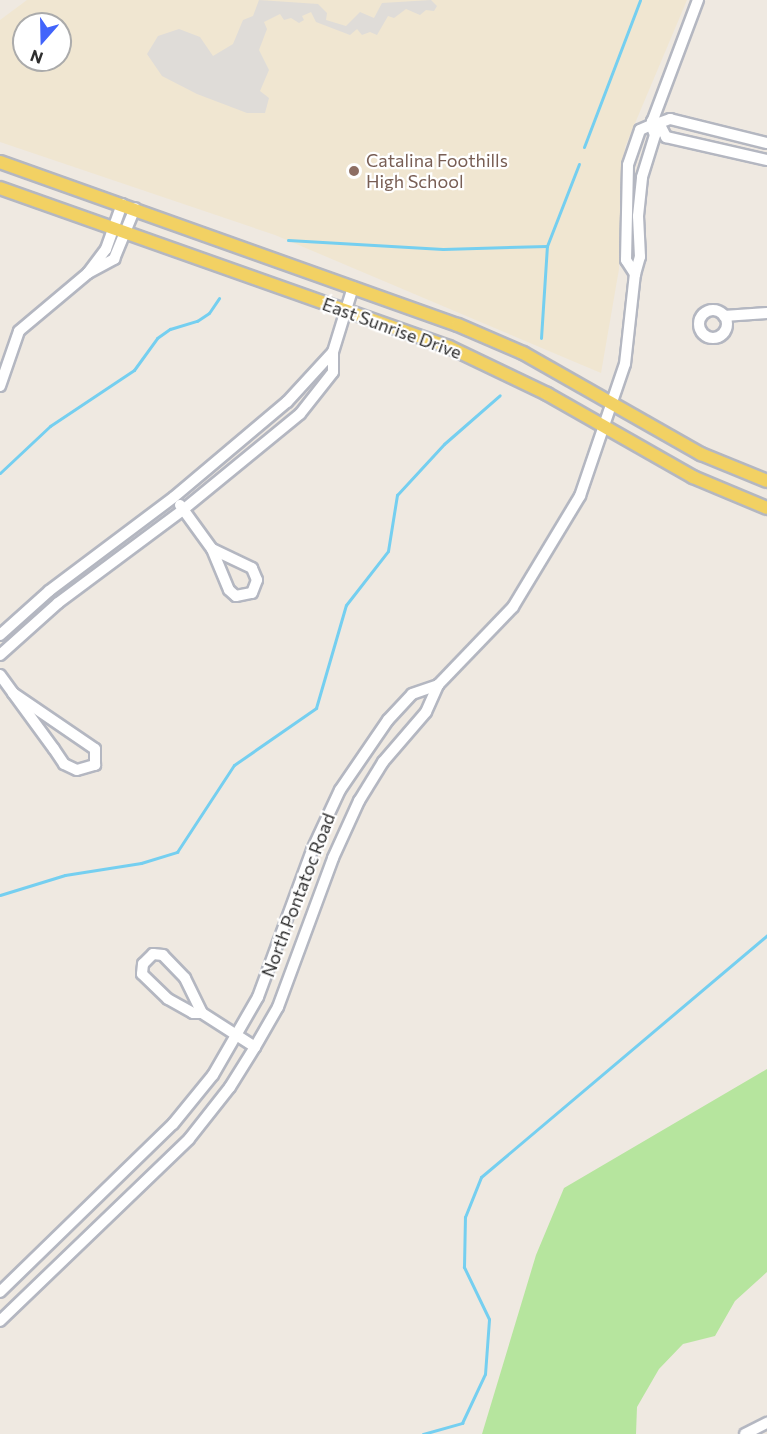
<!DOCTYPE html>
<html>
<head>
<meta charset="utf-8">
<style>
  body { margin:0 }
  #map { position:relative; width:767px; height:1434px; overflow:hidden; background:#efe9e1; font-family:Commissioner,sans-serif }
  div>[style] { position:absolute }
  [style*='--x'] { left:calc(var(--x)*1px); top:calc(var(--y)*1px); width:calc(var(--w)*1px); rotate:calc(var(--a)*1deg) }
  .education>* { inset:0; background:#f0e6d1 }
  .green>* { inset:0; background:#b6e59e }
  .plaza>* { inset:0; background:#dfdcd8 }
  .stream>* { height:3px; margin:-1.5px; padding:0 1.5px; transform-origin:1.5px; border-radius:1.5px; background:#75cff0 }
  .roads { filter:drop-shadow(2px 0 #b4b7c1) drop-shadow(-2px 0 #b4b7c1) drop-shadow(0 2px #b4b7c1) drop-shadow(0 -2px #b4b7c1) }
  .minor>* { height:10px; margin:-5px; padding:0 5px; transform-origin:5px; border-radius:5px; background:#fff }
  .minor>.ring { margin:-5px; padding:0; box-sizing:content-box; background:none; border:10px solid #fff; border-radius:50% }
  .major>* { height:12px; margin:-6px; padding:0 6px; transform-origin:6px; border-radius:6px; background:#f2d163 }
  .dots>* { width:16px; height:16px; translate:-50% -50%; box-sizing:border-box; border:3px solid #fff; border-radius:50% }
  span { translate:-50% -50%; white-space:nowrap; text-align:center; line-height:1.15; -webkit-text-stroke:4.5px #fff; paint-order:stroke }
  .education-label { font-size:18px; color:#785e54 }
  .left { translate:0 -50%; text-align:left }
  .street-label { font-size:18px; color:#2e2e2e }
  .north { position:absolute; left:12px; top:12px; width:60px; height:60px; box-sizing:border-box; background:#fff; border:2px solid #ababab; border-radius:50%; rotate:200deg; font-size:16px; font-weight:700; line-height:24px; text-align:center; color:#2e2e2e }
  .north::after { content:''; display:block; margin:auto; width:21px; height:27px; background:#4264fb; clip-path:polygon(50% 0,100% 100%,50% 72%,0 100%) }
</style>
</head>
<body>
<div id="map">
  <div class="education">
    <i style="clip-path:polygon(evenodd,27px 0,687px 0,625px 147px,619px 269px,601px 373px,275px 235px,0 142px,0 20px,27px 0,24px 24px,60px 24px,60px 60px,24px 60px,24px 24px)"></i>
  </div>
  <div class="green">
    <i style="clip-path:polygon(767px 1069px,767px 1272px,735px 1301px,715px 1336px,683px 1344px,659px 1369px,637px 1407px,636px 1434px,482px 1434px,536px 1255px,564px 1188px)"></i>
  </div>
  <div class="plaza">
    <i style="clip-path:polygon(259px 0,318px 4px,327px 13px,326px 20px,346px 26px,360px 12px,374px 18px,382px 3px,431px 0,437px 6px,434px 11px,426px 10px,420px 15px,406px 9px,394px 18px,388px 16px,377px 35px,370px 32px,362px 35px,357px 29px,350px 35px,316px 22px,311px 12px,302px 16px,304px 20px,299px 23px,291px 18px,284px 20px,280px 14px,264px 22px,267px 29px,259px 50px,269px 70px,260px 91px,269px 98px,265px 113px,247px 113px,197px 94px,162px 76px,147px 54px,158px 36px,179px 29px,200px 37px,213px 56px,233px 44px,243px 20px,253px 16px)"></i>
  </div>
  <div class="stream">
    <i style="--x:584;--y:147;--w:157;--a:-69.1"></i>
    <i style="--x:288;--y:240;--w:155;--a:3.3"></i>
    <i style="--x:443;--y:249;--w:104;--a:-1.7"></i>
    <i style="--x:541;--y:338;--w:92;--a:-86.3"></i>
    <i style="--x:547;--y:246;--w:88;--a:-68.7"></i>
    <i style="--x:0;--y:473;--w:69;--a:-43.2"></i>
    <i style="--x:50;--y:426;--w:101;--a:-33.7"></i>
    <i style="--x:134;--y:370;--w:39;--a:-54"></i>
    <i style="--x:157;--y:338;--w:16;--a:-35"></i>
    <i style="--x:170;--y:329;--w:28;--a:-17"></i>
    <i style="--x:197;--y:321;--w:14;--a:-34"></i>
    <i style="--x:209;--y:313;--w:18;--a:-56"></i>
    <i style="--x:0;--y:895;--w:68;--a:-17.1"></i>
    <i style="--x:65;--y:875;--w:77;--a:-9"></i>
    <i style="--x:141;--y:863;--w:38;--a:-17"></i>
    <i style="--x:177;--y:852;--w:104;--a:-56.8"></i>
    <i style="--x:234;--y:765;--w:100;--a:-34.8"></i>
    <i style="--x:316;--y:708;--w:107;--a:-73.8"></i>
    <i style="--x:346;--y:605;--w:68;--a:-52.1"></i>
    <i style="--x:388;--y:551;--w:57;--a:-80.9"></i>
    <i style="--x:397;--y:495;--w:69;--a:-47.3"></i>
    <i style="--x:444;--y:444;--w:74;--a:-41.2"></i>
    <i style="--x:423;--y:1434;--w:41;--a:-15.8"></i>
    <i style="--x:462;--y:1423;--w:54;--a:-64.9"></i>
    <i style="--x:485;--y:1374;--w:55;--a:-85.8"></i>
    <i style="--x:489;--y:1319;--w:58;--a:-115.7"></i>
    <i style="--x:464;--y:1267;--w:50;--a:-88.9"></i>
    <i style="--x:465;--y:1217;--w:43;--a:-68.2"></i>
    <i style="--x:481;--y:1177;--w:375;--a:-40.2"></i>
  </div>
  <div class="roads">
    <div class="minor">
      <i style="--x:652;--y:121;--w:7;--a:16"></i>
      <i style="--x:659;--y:123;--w:12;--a:-20"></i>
      <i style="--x:670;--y:119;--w:100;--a:13.9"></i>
      <i style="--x:659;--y:123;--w:16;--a:63"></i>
      <i style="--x:666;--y:137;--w:104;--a:12.8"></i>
      <i style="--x:651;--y:125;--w:12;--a:156"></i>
      <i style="--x:640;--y:130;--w:37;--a:109"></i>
      <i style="--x:628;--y:165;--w:95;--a:91.2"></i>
      <i style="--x:626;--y:260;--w:17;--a:57"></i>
      <i style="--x:635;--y:274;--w:18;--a:-74"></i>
      <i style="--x:640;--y:257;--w:41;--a:-92.8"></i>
      <i style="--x:638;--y:216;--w:39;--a:-84"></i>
      <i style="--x:642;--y:177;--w:44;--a:-72.8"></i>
      <i style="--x:655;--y:135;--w:11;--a:-112"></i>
      <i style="--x:651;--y:125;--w:134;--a:-69.4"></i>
      <i style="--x:122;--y:204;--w:48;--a:109.6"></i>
      <i style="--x:106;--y:249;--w:30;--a:127"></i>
      <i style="--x:88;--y:273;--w:30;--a:-28"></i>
      <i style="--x:114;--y:259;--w:55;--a:-67.6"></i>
      <i class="ring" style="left:699px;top:310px;width:18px;height:18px"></i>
      <i style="--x:724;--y:316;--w:43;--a:-4"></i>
      <i style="--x:0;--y:386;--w:58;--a:-70.9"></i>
      <i style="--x:19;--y:331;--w:90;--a:-40"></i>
      <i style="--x:180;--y:505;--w:54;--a:54"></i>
      <i style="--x:212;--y:549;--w:44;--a:67.5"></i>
      <i style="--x:229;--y:590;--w:9;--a:41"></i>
      <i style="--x:236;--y:596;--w:16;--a:-11"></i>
      <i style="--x:252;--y:593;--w:14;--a:-69"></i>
      <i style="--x:257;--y:580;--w:13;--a:-113"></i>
      <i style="--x:252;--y:568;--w:44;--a:-154.6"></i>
      <i style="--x:0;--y:635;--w:66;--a:-41.9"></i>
      <i style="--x:49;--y:591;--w:156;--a:-36.9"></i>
      <i style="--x:174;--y:497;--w:148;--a:-40.1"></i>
      <i style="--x:287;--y:402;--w:68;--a:-47.4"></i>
      <i style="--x:0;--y:655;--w:78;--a:-41.9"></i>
      <i style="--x:58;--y:603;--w:157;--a:-36.7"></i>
      <i style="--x:184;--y:509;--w:150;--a:-39.3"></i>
      <i style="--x:300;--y:414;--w:53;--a:-51.8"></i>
      <i style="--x:333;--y:372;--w:20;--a:-90"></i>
      <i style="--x:333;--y:352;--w:68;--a:-72.9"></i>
      <i style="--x:0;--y:675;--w:22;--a:54"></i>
      <i style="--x:13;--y:693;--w:69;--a:53.8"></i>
      <i style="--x:54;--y:749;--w:18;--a:56"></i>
      <i style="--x:64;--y:764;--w:14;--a:25"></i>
      <i style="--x:77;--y:770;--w:19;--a:-16"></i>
      <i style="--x:95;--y:765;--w:16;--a:-90"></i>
      <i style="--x:95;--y:749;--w:99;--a:-145.7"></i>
      <i style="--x:202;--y:1013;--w:39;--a:-116"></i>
      <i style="--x:185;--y:978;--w:32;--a:-134"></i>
      <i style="--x:163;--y:955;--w:10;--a:-174"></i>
      <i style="--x:153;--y:954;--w:14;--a:135"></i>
      <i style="--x:143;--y:964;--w:10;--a:96"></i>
      <i style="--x:142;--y:974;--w:36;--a:44"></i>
      <i style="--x:168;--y:999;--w:29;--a:29"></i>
      <i style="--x:193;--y:1013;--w:9;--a:0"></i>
      <i style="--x:202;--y:1013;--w:63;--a:32.7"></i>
      <i style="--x:0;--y:1292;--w:241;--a:-44.2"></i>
      <i style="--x:173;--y:1124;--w:63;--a:-50.8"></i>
      <i style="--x:213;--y:1075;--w:90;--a:-60"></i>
      <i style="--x:258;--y:997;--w:157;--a:-69.8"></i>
      <i style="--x:312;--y:850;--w:66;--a:-65"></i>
      <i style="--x:340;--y:790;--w:85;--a:-55.6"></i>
      <i style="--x:388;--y:720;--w:35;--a:-47"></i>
      <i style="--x:412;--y:694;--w:28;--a:-19"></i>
      <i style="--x:0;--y:1321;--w:262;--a:-43.9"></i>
      <i style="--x:189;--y:1139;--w:66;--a:-51.7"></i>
      <i style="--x:230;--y:1087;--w:47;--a:-58"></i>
      <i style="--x:255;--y:1047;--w:46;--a:-60.1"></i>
      <i style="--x:278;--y:1007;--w:159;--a:-69.7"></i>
      <i style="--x:333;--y:858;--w:63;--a:-65.5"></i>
      <i style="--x:359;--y:801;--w:46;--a:-58.4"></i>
      <i style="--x:383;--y:762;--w:66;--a:-49.3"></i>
      <i style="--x:426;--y:712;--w:30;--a:-66"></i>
      <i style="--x:438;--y:685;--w:108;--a:-46.1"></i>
      <i style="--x:513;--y:607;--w:130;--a:-58.9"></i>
      <i style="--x:580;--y:496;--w:139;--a:-71.2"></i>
      <i style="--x:625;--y:364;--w:91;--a:-83.7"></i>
      <i style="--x:745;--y:1434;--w:25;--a:-27"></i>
    </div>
    <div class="major">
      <i style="--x:0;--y:162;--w:486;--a:19.6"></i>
      <i style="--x:458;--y:325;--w:71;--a:23.3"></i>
      <i style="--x:523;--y:353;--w:205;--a:29.6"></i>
      <i style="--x:701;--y:454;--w:71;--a:22.2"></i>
      <i style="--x:0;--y:188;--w:476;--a:19.5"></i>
      <i style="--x:449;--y:347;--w:109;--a:25.6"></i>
      <i style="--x:547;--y:394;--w:168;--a:29.6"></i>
      <i style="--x:693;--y:477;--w:80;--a:22.7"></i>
    </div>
  </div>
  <div class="dots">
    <i style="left:354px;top:171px;background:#8d6e63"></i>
  </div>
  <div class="education-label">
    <span class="left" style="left:366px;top:171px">Catalina Foothills<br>High School</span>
  </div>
  <div class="street-label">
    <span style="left:392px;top:328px;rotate:20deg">East Sunrise Drive</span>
    <span style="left:298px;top:895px;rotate:-69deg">North Pontatoc Road</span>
  </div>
  <div class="north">N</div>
</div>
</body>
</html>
